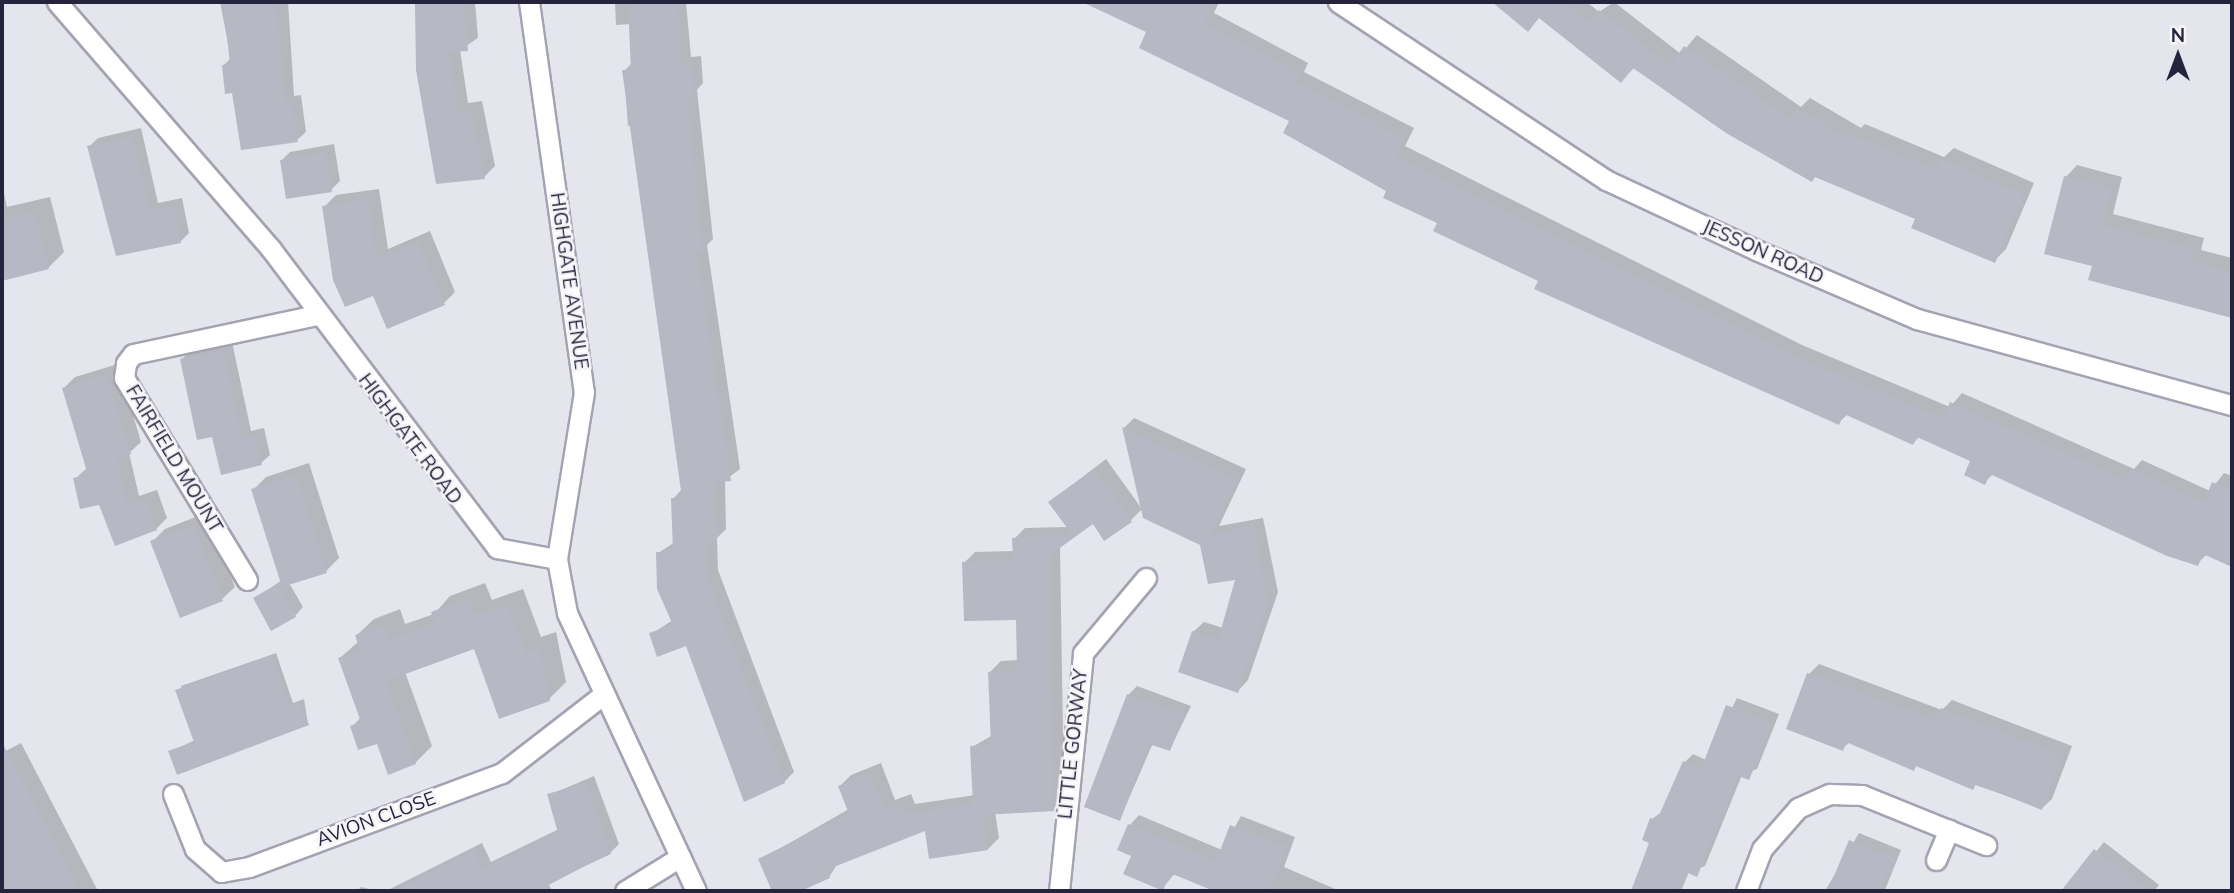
<!DOCTYPE html>
<html>
<head>
<meta charset="utf-8">
<style>
  body { margin:0 }
  #map { position:relative; width:2234px; height:893px; overflow:hidden; background:#e4e5ed; font-family:Mulish,sans-serif }
  div>[style] { position:absolute }
  [style*='--x'] { left:calc(var(--x)*1px); top:calc(var(--y)*1px); width:calc(var(--w)*1px); rotate:calc(var(--a)*1deg) }
  .shadow>* { inset:0; background:#0003 }
  .building>* { inset:0; background:#b6b8c4 }
  .roads { filter:drop-shadow(2px 0 #a3a3b1) drop-shadow(-2px 0 #a3a3b1) drop-shadow(0 2px #a3a3b1) drop-shadow(0 -2px #a3a3b1) }
  .minor>* { height:19px; margin:-9.5px; padding:0 9.5px; transform-origin:9.5px; border-radius:9.5px; background:#fff }
  span { translate:-50% -50%; white-space:nowrap; text-align:center; line-height:1.15; -webkit-text-stroke:5px #f5f5f9; paint-order:stroke }
  .street-label { font-size:19px; color:#26243d }
  .frame { position:absolute; inset:0; border:4px solid #26243d; pointer-events:none }
  .north { position:absolute; left:2143px; top:21px; width:70px; height:70px; -webkit-text-stroke:5px #f5f5f9; paint-order:stroke; rotate:0deg; font-size:19px; font-weight:700; line-height:28px; text-align:center; color:#26243d }
  .north::after { content:''; display:block; margin:auto; width:24px; height:32px; background:#26243d; clip-path:polygon(50% 0,100% 100%,50% 72%,0 100%) }
</style>
</head>
<body>
<div id="map">
  <div class="shadow">
    <i style="clip-path:polygon(220px 2px,288px 2px,294px 96px,301px 95px,306px 132px,297px 140px,234px 91px,224px 65px,231px 58px)"></i>
    <i style="clip-path:polygon(415px 2px,475px 2px,478px 38px,460px 50px,468px 103px,482px 101px,495px 166px,484px 177px,418px 70px)"></i>
    <i style="clip-path:polygon(615px 2px,686px 2px,691px 57px,701px 56px,703px 83px,697px 90px,713px 239px,707px 245px,740px 469px,725px 480px,726px 529px,717px 538px,718px 570px,794px 772px,784px 782px,687px 644px,651px 634px,673px 620px,658px 553px,675px 542px,673px 499px,682px 489px,634px 125px,628px 126px,624px 71px,633px 62px,631px 24px,616px 25px)"></i>
    <i style="clip-path:polygon(1098px 2px,1219px 2px,1214px 13px,1308px 63px,1304px 72px,1414px 128px,1405px 146px,1802px 345px,1950px 407px,1962px 393px,2134px 469px,2142px 460px,2210px 491px,2224px 473px,2232px 476px,2232px 565px,2207px 554px,2197px 564px,1993px 474px,1984px 483px,1972px 460px,1920px 436px,1913px 443px,1848px 414px,1838px 423px,1540px 280px,1388px 190px,1291px 120px)"></i>
    <i style="clip-path:polygon(1510px 2px,1587px 2px,1599px 12px,1614px 2px,1681px 54px,1697px 35px,1801px 107px,1810px 98px,1861px 128px,1865px 124px,1944px 157px,1954px 148px,2034px 183px,2006px 249px,1994px 261px,1635px 67px,1621px 81px,1540px 17px,1504px 10px)"></i>
    <i style="clip-path:polygon(141px 128px,158px 203px,182px 198px,189px 233px,180px 242px,89px 147px,98px 138px)"></i>
    <i style="clip-path:polygon(334px 144px,340px 181px,331px 190px,282px 160px,290px 152px)"></i>
    <i style="clip-path:polygon(2077px 165px,2122px 177px,2113px 214px,2204px 238px,2201px 250px,2232px 258px,2232px 316px,2090px 279px,2094px 265px,2066px 177px)"></i>
    <i style="clip-path:polygon(2px 184px,7px 207px,50px 197px,64px 252px,48px 268px,2px 279px)"></i>
    <i style="clip-path:polygon(379px 189px,388px 249px,430px 231px,455px 292px,444px 303px,374px 293px,324px 207px,336px 195px)"></i>
    <i style="clip-path:polygon(232px 342px,251px 431px,264px 428px,270px 455px,261px 463px,213px 435px,181px 360px,190px 351px)"></i>
    <i style="clip-path:polygon(118px 364px,141px 442px,129px 453px,139px 496px,157px 490px,167px 518px,156px 529px,100px 503px,75px 479px,88px 467px,64px 388px,75px 377px)"></i>
    <i style="clip-path:polygon(1134px 418px,1246px 469px,1219px 526px,1263px 518px,1278px 592px,1248px 680px,1238px 691px,1193px 632px,1204px 622px,1223px 628px,1237px 578px,1202px 544px,1145px 517px,1124px 428px)"></i>
    <i style="clip-path:polygon(1106px 459px,1142px 509px,1131px 520px,1093px 522px,1060px 546px,1064px 798px,1053px 809px,995px 812px,999px 838px,988px 849px,926px 829px,838px 863px,829px 877px,797px 891px,774px 891px,760px 860px,849px 809px,840px 786px,851px 775px,881px 763px,895px 800px,911px 794px,915px 804px,975px 795px,972px 747px,993px 735px,990px 672px,1001px 661px,1018px 660px,1017px 618px,964px 563px,975px 552px,1014px 551px,1014px 539px,1025px 528px,1068px 527px,1050px 502px)"></i>
    <i style="clip-path:polygon(309px 463px,339px 558px,326px 571px,289px 583px,303px 607px,295px 616px,255px 599px,282px 580px,253px 490px,266px 477px)"></i>
    <i style="clip-path:polygon(206px 513px,235px 587px,222px 599px,152px 542px,165px 529px)"></i>
    <i style="clip-path:polygon(485px 583px,492px 600px,523px 589px,541px 637px,556px 632px,566px 682px,549px 699px,475px 647px,405px 672px,432px 746px,415px 763px,352px 727px,361px 717px,340px 658px,359px 641px,357px 635px,374px 619px,400px 609px,405px 624px,434px 614px,450px 596px)"></i>
    <i style="clip-path:polygon(276px 653px,293px 703px,304px 699px,308px 724px,170px 752px,195px 740px,181px 686px)"></i>
    <i style="clip-path:polygon(1819px 664px,1942px 710px,1952px 700px,2072px 746px,2052px 799px,2042px 808px,1850px 742px,1842px 749px,1809px 674px)"></i>
    <i style="clip-path:polygon(1137px 686px,1191px 706px,1170px 749px,1153px 743px,1120px 819px,1128px 695px)"></i>
    <i style="clip-path:polygon(1737px 698px,1779px 714px,1757px 769px,1742px 775px,1705px 866px,1689px 872px,1681px 891px,1631px 891px,1651px 842px,1644px 839px,1652px 819px,1663px 811px,1685px 762px,1693px 754px,1706px 760px)"></i>
    <i style="clip-path:polygon(21px 743px,98px 891px,12px 891px,2px 872px,2px 753px)"></i>
    <i style="clip-path:polygon(594px 776px,619px 844px,610px 853px,537px 891px,499px 886px,386px 891px,482px 843px,491px 862px,559px 829px,549px 795px)"></i>
    <i style="clip-path:polygon(1139px 815px,1222px 850px,1241px 816px,1295px 837px,1284px 867px,1340px 891px,1214px 891px,1175px 873px,1162px 889px,1133px 855px,1130px 825px)"></i>
    <i style="clip-path:polygon(1859px 833px,1901px 850px,1885px 890px,1825px 891px)"></i>
    <i style="clip-path:polygon(2104px 842px,2159px 885px,2154px 891px,2064px 891px)"></i>
    <i style="clip-path:polygon(361px 887px,378px 891px,357px 891px)"></i>
  </div>
  <div class="building">
    <i style="clip-path:polygon(223px 2px,276px 2px,286px 104px,292px 103px,298px 142px,241px 150px,232px 93px,225px 94px,222px 65px,230px 64px)"></i>
    <i style="clip-path:polygon(415px 2px,464px 2px,468px 51px,449px 52px,458px 113px,471px 111px,485px 179px,436px 184px,416px 70px)"></i>
    <i style="clip-path:polygon(678px 2px,681px 66px,692px 65px,694px 95px,687px 96px,703px 251px,697px 252px,731px 481px,715px 483px,717px 540px,707px 541px,708px 581px,785px 783px,744px 802px,686px 646px,657px 657px,649px 633px,673px 625px,657px 589px,656px 552px,673px 552px,671px 498px,682px 498px,622px 70px,631px 70px,628px 5px)"></i>
    <i style="clip-path:polygon(1082px 2px,1198px 2px,1212px 8px,1205px 23px,1299px 74px,1295px 82px,1405px 139px,1396px 157px,1791px 355px,1943px 418px,1950px 402px,2126px 480px,2131px 469px,2204px 502px,2212px 482px,2232px 490px,2232px 567px,2203px 554px,2198px 566px,2167px 556px,1990px 474px,1985px 485px,1964px 475px,1970px 461px,1917px 437px,1913px 445px,1844px 414px,1839px 425px,1534px 289px,1538px 281px,1433px 231px,1437px 223px,1383px 198px,1386px 191px,1283px 133px,1289px 121px,1139px 48px,1146px 32px)"></i>
    <i style="clip-path:polygon(1492px 2px,1562px 2px,1588px 23px,1599px 10px,1670px 66px,1684px 46px,1790px 119px,1797px 109px,1850px 139px,1852px 135px,1936px 170px,1940px 159px,2024px 195px,1995px 263px,1911px 228px,1915px 219px,1815px 177px,1812px 182px,1726px 133px,1633px 68px,1621px 83px,1539px 18px,1528px 32px)"></i>
    <i style="clip-path:polygon(132px 136px,150px 210px,174px 206px,181px 243px,116px 256px,87px 146px)"></i>
    <i style="clip-path:polygon(325px 152px,332px 192px,286px 199px,280px 160px)"></i>
    <i style="clip-path:polygon(2064px 176px,2112px 188px,2102px 225px,2194px 249px,2191px 261px,2232px 272px,2232px 318px,2088px 280px,2092px 266px,2044px 254px)"></i>
    <i style="clip-path:polygon(368px 199px,376px 259px,418px 242px,445px 305px,387px 329px,373px 296px,345px 307px,333px 280px,322px 206px)"></i>
    <i style="clip-path:polygon(35px 212px,49px 269px,2px 281px,2px 219px)"></i>
    <i style="clip-path:polygon(223px 350px,242px 439px,255px 436px,262px 465px,221px 475px,212px 437px,197px 440px,180px 359px)"></i>
    <i style="clip-path:polygon(107px 374px,131px 454px,117px 459px,128px 506px,146px 499px,157px 530px,115px 546px,99px 505px,80px 509px,73px 478px,88px 475px,62px 388px)"></i>
    <i style="clip-path:polygon(1122px 427px,1236px 480px,1211px 535px,1254px 524px,1268px 604px,1238px 693px,1178px 672px,1192px 631px,1218px 640px,1235px 580px,1208px 584px,1200px 545px,1143px 518px)"></i>
    <i style="clip-path:polygon(1094px 469px,1132px 522px,1104px 541px,1093px 524px,1050px 555px,1054px 811px,983px 815px,988px 850px,929px 859px,925px 831px,826px 870px,830px 878px,801px 891px,772px 891px,758px 859px,849px 814px,838px 786px,870px 773px,884px 810px,900px 804px,904px 814px,973px 804px,970px 746px,991px 745px,988px 672px,1017px 670px,1016px 620px,964px 621px,962px 562px,1013px 561px,1012px 538px,1073px 536px,1048px 502px)"></i>
    <i style="clip-path:polygon(296px 475px,327px 573px,282px 587px,251px 489px)"></i>
    <i style="clip-path:polygon(193px 525px,223px 601px,180px 618px,150px 541px)"></i>
    <i style="clip-path:polygon(277px 584px,296px 617px,271px 631px,253px 598px)"></i>
    <i style="clip-path:polygon(469px 598px,475px 615px,507px 604px,525px 653px,540px 647px,550px 701px,499px 719px,474px 649px,386px 681px,416px 764px,388px 775px,377px 744px,358px 750px,350px 726px,361px 722px,338px 658px,360px 650px,355px 635px,383px 625px,389px 640px,435px 623px,431px 612px)"></i>
    <i style="clip-path:polygon(272px 656px,290px 706px,300px 702px,309px 725px,177px 775px,168px 751px,194px 742px,175px 690px)"></i>
    <i style="clip-path:polygon(1807px 673px,1936px 720px,1941px 708px,2064px 756px,2042px 810px,1976px 784px,1973px 790px,1916px 766px,1914px 771px,1846px 742px,1843px 751px,1786px 729px)"></i>
    <i style="clip-path:polygon(1127px 694px,1184px 715px,1170px 751px,1149px 744px,1120px 821px,1084px 807px)"></i>
    <i style="clip-path:polygon(1726px 705px,1772px 723px,1749px 780px,1738px 776px,1697px 877px,1686px 872px,1678px 891px,1631px 891px,1649px 843px,1642px 840px,1650px 818px,1657px 820px,1683px 761px,1701px 769px)"></i>
    <i style="clip-path:polygon(2px 742px,66px 865px,79px 891px,2px 891px)"></i>
    <i style="clip-path:polygon(586px 783px,611px 854px,548px 883px,552px 891px,394px 891px,474px 850px,482px 869px,558px 833px,547px 794px)"></i>
    <i style="clip-path:polygon(1128px 824px,1216px 861px,1230px 825px,1287px 847px,1270px 891px,1214px 891px,1170px 873px,1163px 891px,1123px 874px,1131px 856px,1117px 850px)"></i>
    <i style="clip-path:polygon(1849px 840px,1894px 858px,1880px 891px,1828px 891px)"></i>
    <i style="clip-path:polygon(2094px 849px,2148px 891px,2061px 891px)"></i>
  </div>
  <div class="roads">
    <div class="minor">
      <i style="--x:57;--y:2;--w:327;--a:49.1"></i>
      <i style="--x:271;--y:249;--w:375;--a:52.9"></i>
      <i style="--x:497;--y:548;--w:61;--a:10.4"></i>
      <i style="--x:529;--y:2;--w:394;--a:82"></i>
      <i style="--x:584;--y:392;--w:169;--a:99.2"></i>
      <i style="--x:557;--y:559;--w:55;--a:79.5"></i>
      <i style="--x:567;--y:613;--w:306;--a:65.1"></i>
      <i style="--x:1338;--y:2;--w:322;--a:33.6"></i>
      <i style="--x:1606;--y:180;--w:166;--a:25"></i>
      <i style="--x:1756;--y:250;--w:175;--a:23.2"></i>
      <i style="--x:1917;--y:319;--w:327;--a:15.3"></i>
      <i style="--x:247;--y:580;--w:237;--a:-121.3"></i>
      <i style="--x:124;--y:378;--w:15;--a:-82"></i>
      <i style="--x:126;--y:363;--w:11;--a:-52"></i>
      <i style="--x:133;--y:354;--w:187;--a:-12"></i>
      <i style="--x:173;--y:794;--w:59;--a:68.2"></i>
      <i style="--x:195;--y:849;--w:35;--a:41"></i>
      <i style="--x:221;--y:872;--w:28;--a:-10"></i>
      <i style="--x:249;--y:867;--w:270;--a:-20.4"></i>
      <i style="--x:502;--y:773;--w:124;--a:-37.8"></i>
      <i style="--x:1936;--y:860;--w:33;--a:-67"></i>
      <i style="--x:625;--y:891;--w:65;--a:-31.7"></i>
      <i style="--x:1059;--y:891;--w:239;--a:-84.2"></i>
      <i style="--x:1083;--y:653;--w:98;--a:-50"></i>
      <i style="--x:1746;--y:891;--w:45;--a:-69.1"></i>
      <i style="--x:1762;--y:849;--w:55;--a:-48.7"></i>
      <i style="--x:1798;--y:808;--w:35;--a:-24"></i>
      <i style="--x:1830;--y:794;--w:32;--a:2"></i>
      <i style="--x:1862;--y:795;--w:134;--a:22"></i>
    </div>
  </div>
  <div class="street-label">
    <span style="left:1763px;top:252px;rotate:24deg">JESSON ROAD</span>
    <span style="left:569px;top:281px;rotate:82deg">HIGHGATE AVENUE</span>
    <span style="left:410px;top:439px;rotate:53deg">HIGHGATE ROAD</span>
    <span style="left:174px;top:459px;rotate:59deg">FAIRFIELD MOUNT</span>
    <span style="left:1073px;top:744px;rotate:-84deg">LITTLE GORWAY</span>
    <span style="left:376px;top:819px;rotate:-20deg">AVION CLOSE</span>
  </div>
  <div class="frame"></div>
  <div class="north">N</div>
</div>
</body>
</html>
